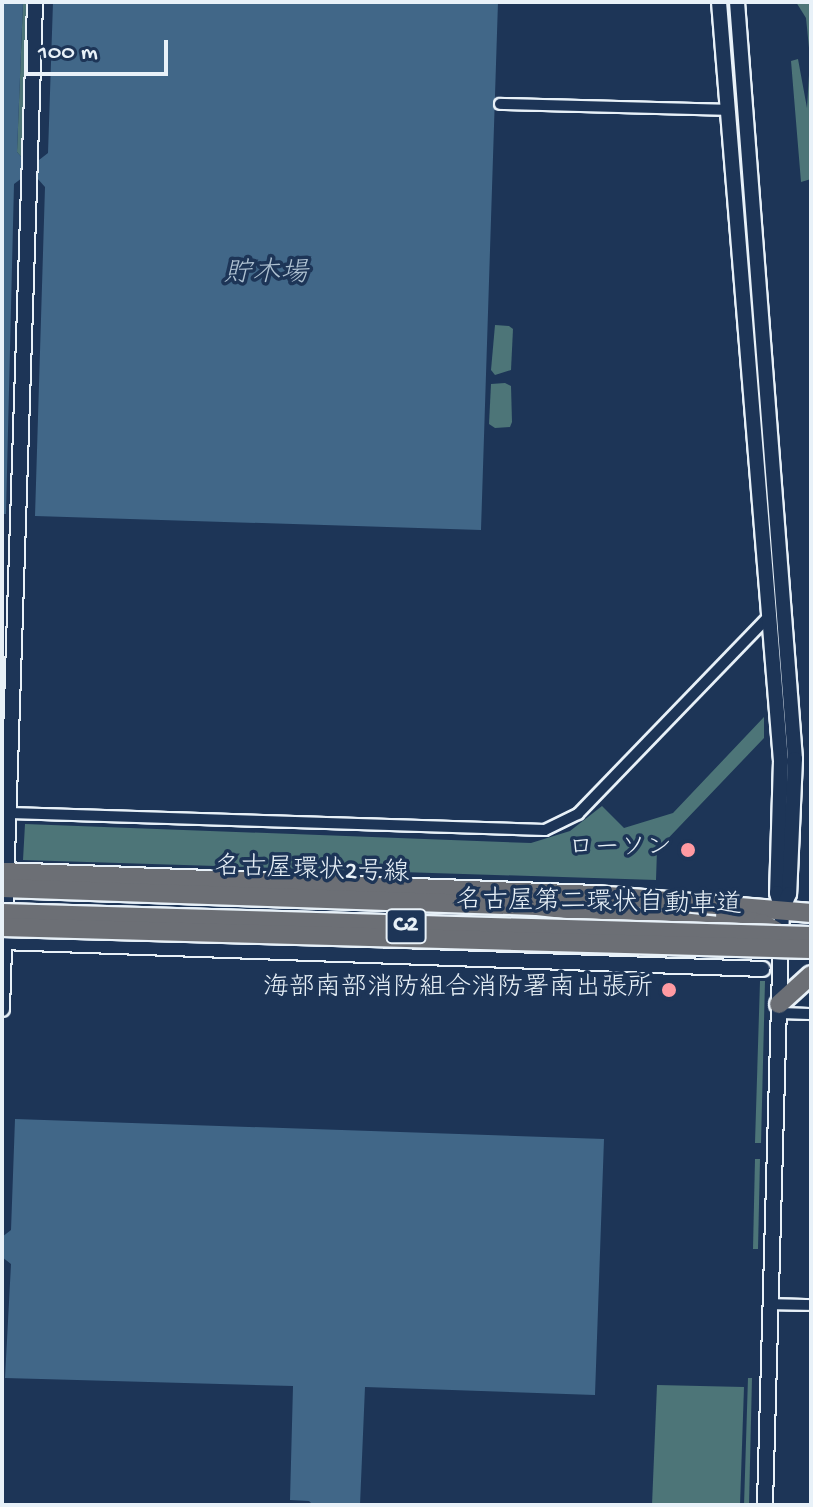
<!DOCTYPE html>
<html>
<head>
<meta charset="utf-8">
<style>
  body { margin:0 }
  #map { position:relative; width:813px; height:1507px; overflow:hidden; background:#1d3557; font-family:"Gochi Hand","Klee One",sans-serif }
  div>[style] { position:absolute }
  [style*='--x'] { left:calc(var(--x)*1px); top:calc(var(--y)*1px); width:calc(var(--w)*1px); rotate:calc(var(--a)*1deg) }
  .green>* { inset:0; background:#4d7578 }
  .water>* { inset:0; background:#416788 }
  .roads { filter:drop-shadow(2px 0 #e8f1f8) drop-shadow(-2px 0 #e8f1f8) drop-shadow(0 2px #e8f1f8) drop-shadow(0 -2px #e8f1f8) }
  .street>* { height:10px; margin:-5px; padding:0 5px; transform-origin:5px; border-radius:5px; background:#1d3557 }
  .secondary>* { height:14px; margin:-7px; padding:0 7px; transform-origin:7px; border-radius:7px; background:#1d3557 }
  .highway>* { height:18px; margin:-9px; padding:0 9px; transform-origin:9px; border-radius:9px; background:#6c6f75 }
  .bridges { filter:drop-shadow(2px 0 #e8f1f8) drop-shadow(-2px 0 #e8f1f8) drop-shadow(0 2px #e8f1f8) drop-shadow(0 -2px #e8f1f8) }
  .highway-bridge>* { height:18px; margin:-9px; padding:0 9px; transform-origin:9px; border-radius:9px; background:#6c6f75 }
  .dots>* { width:22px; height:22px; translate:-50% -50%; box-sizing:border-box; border:4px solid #1d3557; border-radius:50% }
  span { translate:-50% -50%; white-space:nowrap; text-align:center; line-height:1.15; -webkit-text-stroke:7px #1d3557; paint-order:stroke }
  .shield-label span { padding:2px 6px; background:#1d3557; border:2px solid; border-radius:6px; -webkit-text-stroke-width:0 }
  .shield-label { font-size:24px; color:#e8f1f8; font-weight:700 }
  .poi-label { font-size:26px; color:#e8f1f8 }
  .right { translate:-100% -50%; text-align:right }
  .street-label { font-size:26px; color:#e8f1f8 }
  .water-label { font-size:28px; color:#aec1d1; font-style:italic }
  .frame { position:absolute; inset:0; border:4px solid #e8f1f8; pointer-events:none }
  .scale { position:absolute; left:24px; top:40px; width:144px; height:36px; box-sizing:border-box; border:4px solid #e8f1f8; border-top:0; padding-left:10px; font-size:24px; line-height:28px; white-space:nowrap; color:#e8f1f8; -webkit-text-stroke:6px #1d3557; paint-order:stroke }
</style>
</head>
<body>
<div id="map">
  <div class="green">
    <i style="clip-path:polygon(23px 2px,30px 2px,23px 159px,17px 152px)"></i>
    <i style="clip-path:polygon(796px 2px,811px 2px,811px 179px,801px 182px,791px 61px,798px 59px,807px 108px,810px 58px,806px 18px)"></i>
    <i style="clip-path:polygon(495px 325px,509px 326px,513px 329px,511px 370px,495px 375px,491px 370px)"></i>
    <i style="clip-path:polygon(505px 383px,511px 386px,512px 422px,510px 427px,495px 428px,489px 424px,491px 384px)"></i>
    <i style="clip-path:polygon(764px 717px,764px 738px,657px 850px,656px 880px,23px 860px,25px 824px,531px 843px,570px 831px,602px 806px,624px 828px,673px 813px)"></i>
    <i style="clip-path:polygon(760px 981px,765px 981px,761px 1143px,755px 1143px)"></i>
    <i style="clip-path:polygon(755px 1159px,760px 1159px,758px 1249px,753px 1249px)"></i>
    <i style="clip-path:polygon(748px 1378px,752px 1378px,749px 1505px,744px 1505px)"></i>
    <i style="clip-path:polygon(657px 1385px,744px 1387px,740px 1505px,652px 1505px)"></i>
  </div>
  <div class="water">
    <i style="clip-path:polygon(2px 2px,23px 2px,17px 152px,23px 159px,39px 160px,48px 153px,53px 2px,498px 2px,481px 530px,35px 516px,45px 187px,37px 178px,22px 178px,14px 184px,6px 514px,2px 514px)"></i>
    <i style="clip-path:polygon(15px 1119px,604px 1139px,595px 1395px,365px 1387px,360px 1505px,313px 1505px,309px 1501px,290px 1500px,293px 1386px,5px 1378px,11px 1264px,2px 1257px,2px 1237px,11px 1230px)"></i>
  </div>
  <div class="roads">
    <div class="street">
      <i style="--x:500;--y:104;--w:228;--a:1.5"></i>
      <i style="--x:10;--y:813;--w:535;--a:1.82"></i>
      <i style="--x:545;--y:830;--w:37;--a:-26"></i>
      <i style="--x:578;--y:814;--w:274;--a:-46"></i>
      <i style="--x:779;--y:1013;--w:32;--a:2"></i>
      <i style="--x:770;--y:1304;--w:41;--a:1.4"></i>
    </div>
    <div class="secondary">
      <i style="--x:719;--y:2;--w:762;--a:85.33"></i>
      <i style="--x:781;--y:761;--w:132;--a:91.7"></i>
      <i style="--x:777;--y:893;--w:18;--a:74"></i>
      <i style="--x:737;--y:2;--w:759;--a:85.62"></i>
      <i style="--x:795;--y:759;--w:135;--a:92.5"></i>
      <i style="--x:789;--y:894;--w:17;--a:114"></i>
      <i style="--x:782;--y:910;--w:24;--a:92"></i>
      <i style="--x:781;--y:934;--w:571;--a:91.61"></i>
      <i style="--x:2;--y:942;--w:761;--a:2.03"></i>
      <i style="--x:2;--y:1009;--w:1008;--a:-88.12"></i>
    </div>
    <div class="highway">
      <i style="--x:2;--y:872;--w:594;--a:2.22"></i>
      <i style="--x:596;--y:895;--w:216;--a:4.8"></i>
      <i style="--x:2;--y:888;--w:535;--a:1.93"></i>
      <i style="--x:537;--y:906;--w:182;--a:6.3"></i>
      <i style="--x:725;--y:916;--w:38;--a:11"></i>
      <i style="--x:762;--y:923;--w:22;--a:30"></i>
      <i style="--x:779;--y:1004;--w:43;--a:-42.2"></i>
    </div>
  </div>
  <div class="bridges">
    <div class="highway-bridge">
      <i style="--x:2;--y:913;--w:809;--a:1.63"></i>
      <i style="--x:2;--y:927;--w:809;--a:1.56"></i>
    </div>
  </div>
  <div class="dots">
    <i style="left:688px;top:850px;background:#ff9aa2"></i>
    <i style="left:669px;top:990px;background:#ff9aa2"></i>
  </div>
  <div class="shield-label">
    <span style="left:406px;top:926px">C2</span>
  </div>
  <div class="poi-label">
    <span class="right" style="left:672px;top:850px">ローソン</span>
    <span class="right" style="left:653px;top:990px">海部南部消防組合消防署南出張所</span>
  </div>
  <div class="street-label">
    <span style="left:312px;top:872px;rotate:2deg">名古屋環状2号線</span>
    <span style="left:599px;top:905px;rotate:1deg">名古屋第二環状自動車道</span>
  </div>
  <div class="water-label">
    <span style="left:266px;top:275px">貯木場</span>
  </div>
  <div class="frame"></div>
  <div class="scale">100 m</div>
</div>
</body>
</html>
